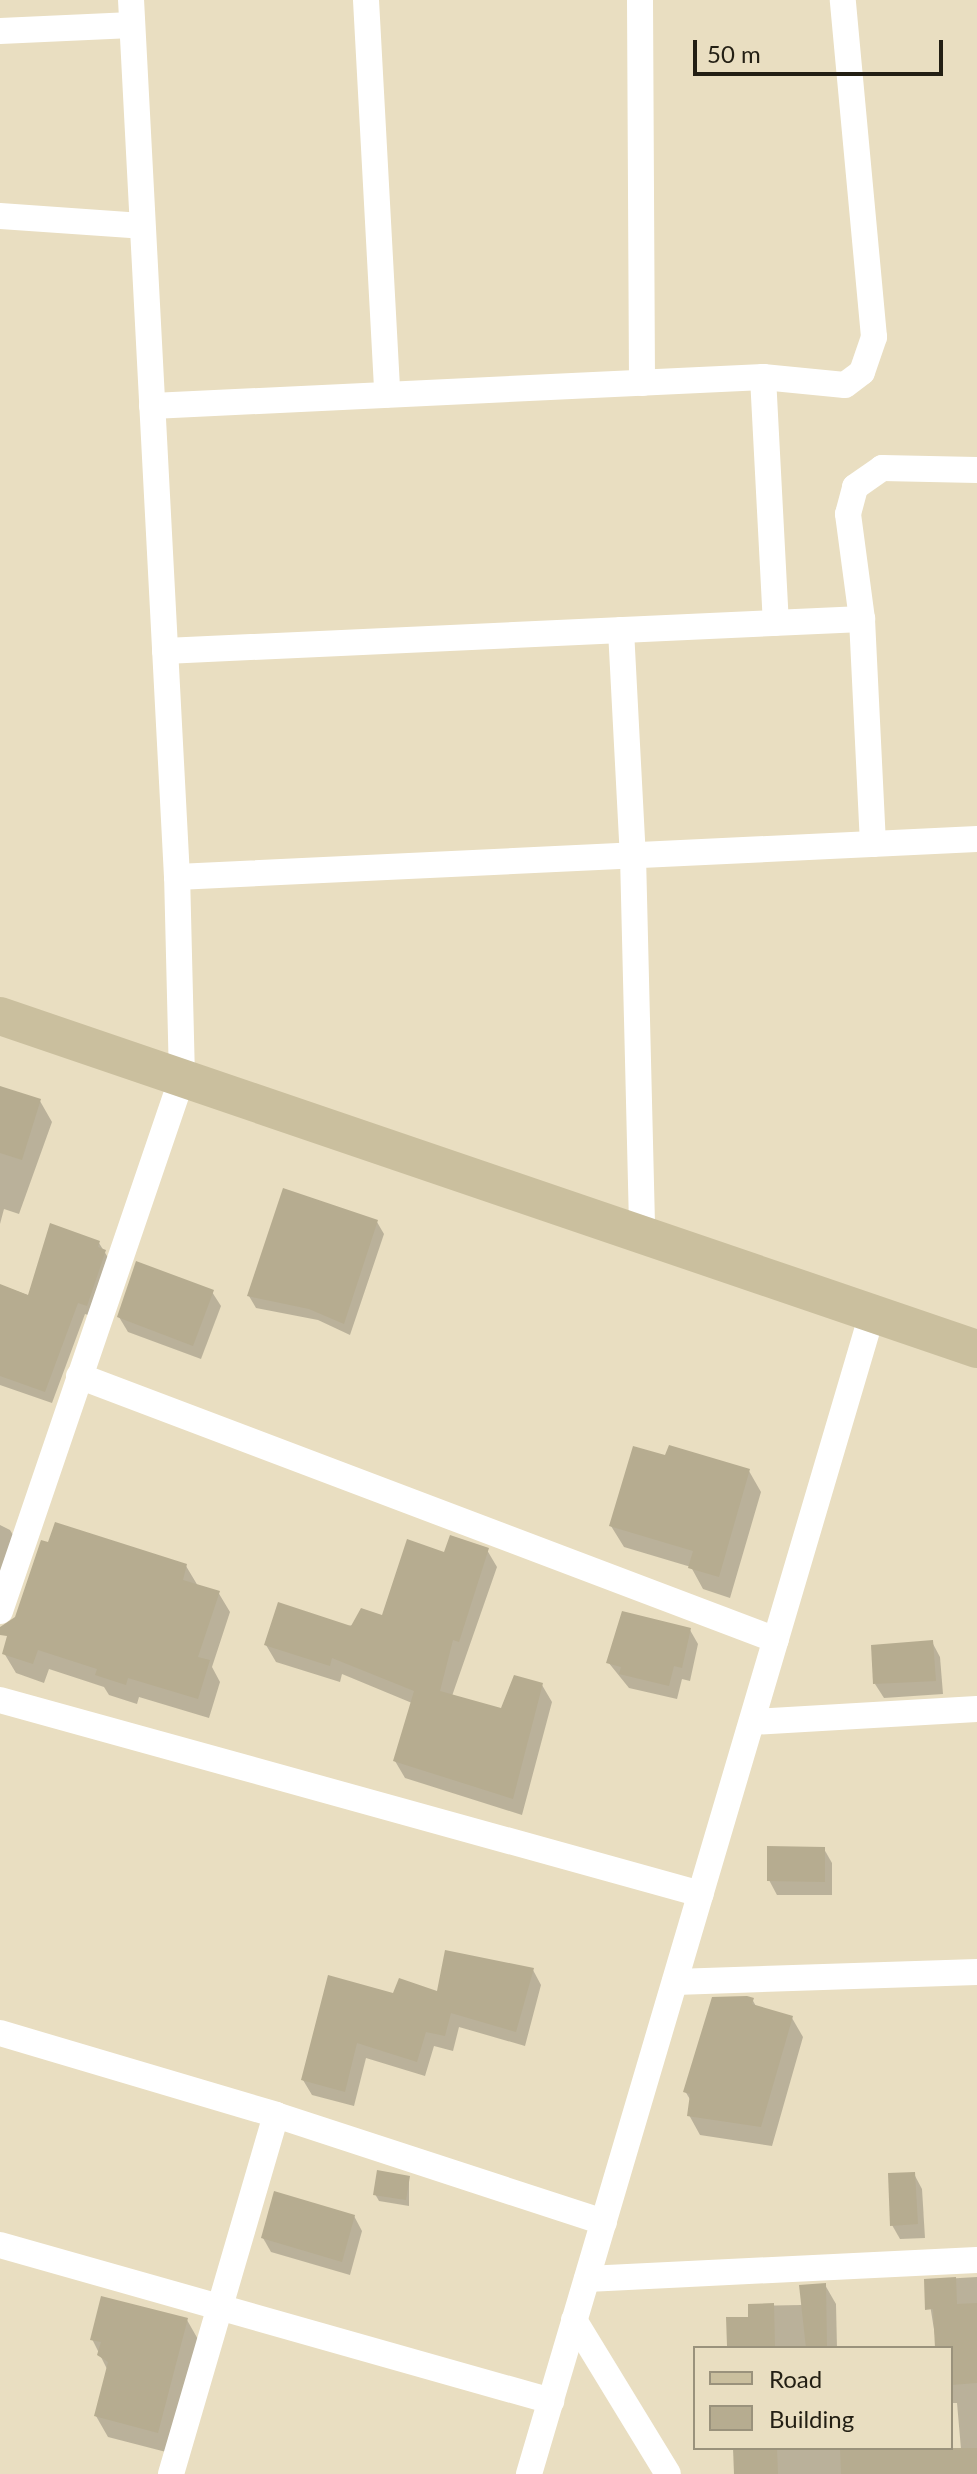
<!DOCTYPE html>
<html>
<head>
<meta charset="utf-8">
<style>
  body { margin:0 }
  #map { position:relative; width:977px; height:2474px; overflow:hidden; background:#e9dec1; font-family:Lato,sans-serif }
  div>[style] { position:absolute }
  [style*='--x'] { left:calc(var(--x)*1px); top:calc(var(--y)*1px); width:calc(var(--w)*1px); rotate:calc(var(--a)*1deg) }
  .shadow>* { inset:0; background:#0003 }
  .building>* { inset:0; background:#b6ac90 }
  .street>* { height:26px; margin:-13px; padding:0 13px; transform-origin:13px; border-radius:13px; background:#fff }
  .secondary>* { height:38px; margin:-19px; padding:0 19px; transform-origin:19px; border-radius:19px; background:#cabf9e }
  span { translate:-50% -50%; white-space:nowrap; text-align:center; line-height:1.15; -webkit-text-stroke:6px #e9dec1; paint-order:stroke }
  .legend { position:absolute; left:693px; top:2346px; width:260px; height:104px; box-sizing:border-box; background:#e9dec1; border:2px solid #9a927c; margin:0; padding:10px 14px; list-style:none; font-size:24px; color:#231f14 }
  .legend li { display:flex; align-items:center; gap:16px; height:40px }
  .legend b { width:40px; border:2px solid #9a927c }
  .scale { position:absolute; left:693px; top:40px; width:250px; height:36px; box-sizing:border-box; border:4px solid #231f14; border-top:0; padding-left:10px; font-size:24px; line-height:28px; white-space:nowrap; color:#231f14; -webkit-text-stroke:6px #e9dec1; paint-order:stroke }
</style>
</head>
<body>
<div id="map">
  <div class="shadow">
    <i style="clip-path:polygon(0 1088px,40px 1101px,52px 1122px,19px 1214px,4px 1209px,0 1224px)"></i>
    <i style="clip-path:polygon(377px 1222px,384px 1234px,350px 1335px,318px 1320px,256px 1308px,249px 1296px)"></i>
    <i style="clip-path:polygon(99px 1243px,112px 1264px,94px 1317px,85px 1314px,52px 1403px,0 1385px,0 1285px,30px 1296px)"></i>
    <i style="clip-path:polygon(212px 1292px,221px 1306px,201px 1359px,128px 1332px,119px 1317px)"></i>
    <i style="clip-path:polygon(667px 1457px,749px 1471px,761px 1492px,730px 1598px,703px 1589px,691px 1567px,624px 1547px,611px 1526px)"></i>
    <i style="clip-path:polygon(0 1525px,10px 1530px,21px 1548px,0 1579px)"></i>
    <i style="clip-path:polygon(487px 1550px,497px 1567px,452px 1696px,502px 1710px,542px 1685px,552px 1702px,522px 1815px,405px 1778px,395px 1761px,412px 1703px,342px 1674px,340px 1682px,276px 1662px,266px 1645px,383px 1618px,445px 1554px)"></i>
    <i style="clip-path:polygon(186px 1566px,198px 1586px,218px 1592px,230px 1612px,212px 1667px,220px 1682px,209px 1718px,139px 1697px,137px 1704px,109px 1695px,104px 1687px,49px 1669px,44px 1683px,16px 1673px,4px 1653px)"></i>
    <i style="clip-path:polygon(690px 1630px,698px 1644px,690px 1681px,682px 1679px,677px 1699px,629px 1688px,608px 1662px)"></i>
    <i style="clip-path:polygon(932px 1642px,940px 1657px,943px 1694px,884px 1698px,875px 1684px)"></i>
    <i style="clip-path:polygon(824px 1849px,832px 1863px,832px 1895px,777px 1895px,769px 1880px)"></i>
    <i style="clip-path:polygon(533px 1970px,541px 1985px,525px 2046px,459px 2027px,453px 2051px,434px 2046px,425px 2076px,366px 2058px,354px 2106px,312px 2095px,303px 2080px,395px 1995px,438px 1993px)"></i>
    <i style="clip-path:polygon(752px 1999px,757px 2008px,792px 2018px,803px 2037px,772px 2146px,700px 2135px,689px 2115px,691px 2101px,685px 2091px)"></i>
    <i style="clip-path:polygon(914px 2174px,922px 2189px,925px 2238px,900px 2239px,892px 2225px)"></i>
    <i style="clip-path:polygon(409px 2177px,409px 2206px,379px 2201px,375px 2194px)"></i>
    <i style="clip-path:polygon(354px 2216px,362px 2231px,350px 2275px,271px 2252px,263px 2238px)"></i>
    <i style="clip-path:polygon(977px 2277px,977px 2474px,735px 2474px,734px 2448px,961px 2449px,957px 2403px,951px 2403px,951px 2348px,937px 2348px,926px 2280px)"></i>
    <i style="clip-path:polygon(825px 2285px,836px 2304px,837px 2348px,730px 2348px,728px 2319px,750px 2319px,750px 2306px,801px 2305px)"></i>
    <i style="clip-path:polygon(187px 2320px,199px 2341px,170px 2453px,108px 2437px,96px 2416px,108px 2371px,92px 2339px)"></i>
  </div>
  <div class="building">
    <i style="clip-path:polygon(0 1086px,41px 1099px,22px 1160px,0 1153px)"></i>
    <i style="clip-path:polygon(283px 1188px,378px 1220px,344px 1324px,309px 1309px,247px 1296px)"></i>
    <i style="clip-path:polygon(50px 1223px,100px 1241px,98px 1247px,106px 1250px,87px 1306px,78px 1303px,45px 1392px,0 1376px,0 1284px,28px 1295px)"></i>
    <i style="clip-path:polygon(136px 1261px,214px 1290px,193px 1346px,117px 1317px)"></i>
    <i style="clip-path:polygon(669px 1445px,750px 1469px,719px 1577px,688px 1568px,693px 1551px,609px 1526px,633px 1446px,665px 1455px)"></i>
    <i style="clip-path:polygon(55px 1522px,187px 1564px,183px 1580px,220px 1591px,198px 1657px,210px 1660px,198px 1699px,128px 1678px,126px 1685px,95px 1675px,97px 1669px,38px 1650px,33px 1664px,2px 1654px,7px 1636px,0 1635px,0 1627px,15px 1617px,41px 1540px,48px 1542px)"></i>
    <i style="clip-path:polygon(450px 1535px,489px 1548px,459px 1642px,453px 1640px,440px 1691px,501px 1708px,514px 1675px,543px 1683px,513px 1799px,393px 1761px,414px 1691px,332px 1658px,330px 1666px,264px 1645px,278px 1602px,351px 1626px,361px 1608px,382px 1615px,407px 1539px,444px 1552px)"></i>
    <i style="clip-path:polygon(622px 1611px,691px 1628px,682px 1668px,674px 1666px,669px 1686px,619px 1674px,621px 1667px,606px 1663px)"></i>
    <i style="clip-path:polygon(933px 1640px,936px 1681px,873px 1684px,871px 1645px)"></i>
    <i style="clip-path:polygon(767px 1846px,825px 1847px,825px 1882px,767px 1881px)"></i>
    <i style="clip-path:polygon(445px 1950px,534px 1968px,516px 2032px,451px 2013px,445px 2036px,426px 2032px,417px 2062px,357px 2043px,345px 2092px,301px 2080px,328px 1975px,393px 1993px,399px 1978px,437px 1991px)"></i>
    <i style="clip-path:polygon(712px 1997px,747px 1996px,754px 1998px,752px 2004px,793px 2016px,761px 2127px,687px 2116px,690px 2094px,683px 2092px)"></i>
    <i style="clip-path:polygon(377px 2170px,410px 2176px,406px 2200px,373px 2195px)"></i>
    <i style="clip-path:polygon(915px 2172px,918px 2224px,890px 2226px,888px 2173px)"></i>
    <i style="clip-path:polygon(274px 2191px,355px 2215px,342px 2262px,261px 2238px)"></i>
    <i style="clip-path:polygon(956px 2277px,957px 2304px,977px 2303px,977px 2383px,951px 2385px,951px 2348px,935px 2348px,933px 2309px,925px 2310px,924px 2279px)"></i>
    <i style="clip-path:polygon(826px 2283px,827px 2348px,806px 2348px,799px 2285px)"></i>
    <i style="clip-path:polygon(101px 2296px,188px 2318px,158px 2433px,94px 2416px,108px 2362px,97px 2355px,101px 2342px,90px 2340px)"></i>
    <i style="clip-path:polygon(774px 2303px,775px 2348px,727px 2346px,726px 2317px,748px 2317px,748px 2304px)"></i>
    <i style="clip-path:polygon(733px 2448px,777px 2448px,778px 2474px,734px 2474px)"></i>
    <i style="clip-path:polygon(840px 2448px,977px 2448px,977px 2474px,841px 2474px)"></i>
  </div>
  <div class="street">
    <i style="--x:366;--y:0;--w:395;--a:86.9"></i>
    <i style="--x:640;--y:0;--w:383;--a:89.7"></i>
    <i style="--x:0;--y:31;--w:132;--a:-2.6"></i>
    <i style="--x:0;--y:216;--w:142;--a:4"></i>
    <i style="--x:763;--y:377;--w:246;--a:87"></i>
    <i style="--x:152;--y:406;--w:612;--a:-2.72"></i>
    <i style="--x:763;--y:377;--w:82;--a:5.6"></i>
    <i style="--x:845;--y:385;--w:21;--a:-37"></i>
    <i style="--x:862;--y:372;--w:37;--a:-71"></i>
    <i style="--x:874;--y:337;--w:338;--a:-95.3"></i>
    <i style="--x:621;--y:630;--w:226;--a:87"></i>
    <i style="--x:633;--y:856;--w:379;--a:88.6"></i>
    <i style="--x:165;--y:651;--w:698;--a:-2.63"></i>
    <i style="--x:873;--y:844;--w:225;--a:-92.8"></i>
    <i style="--x:862;--y:619;--w:106;--a:-97.6"></i>
    <i style="--x:848;--y:514;--w:28;--a:-75"></i>
    <i style="--x:855;--y:487;--w:33;--a:-35"></i>
    <i style="--x:882;--y:468;--w:95;--a:1.2"></i>
    <i style="--x:177;--y:877;--w:801;--a:-2.72"></i>
    <i style="--x:79;--y:1376;--w:745;--a:20.74"></i>
    <i style="--x:0;--y:1611;--w:563;--a:-71.15"></i>
    <i style="--x:182;--y:1078;--w:201;--a:-91.4"></i>
    <i style="--x:177;--y:877;--w:878;--a:-93"></i>
    <i style="--x:0;--y:1700;--w:727;--a:15.47"></i>
    <i style="--x:752;--y:1722;--w:225;--a:-3.3"></i>
    <i style="--x:675;--y:1982;--w:302;--a:-1.9"></i>
    <i style="--x:0;--y:2033;--w:288;--a:16.5"></i>
    <i style="--x:0;--y:2245;--w:573;--a:15.81"></i>
    <i style="--x:587;--y:2279;--w:390;--a:-2.8"></i>
    <i style="--x:574;--y:2320;--w:180;--a:58.6"></i>
    <i style="--x:171;--y:2474;--w:374;--a:-73.7"></i>
    <i style="--x:276;--y:2115;--w:345;--a:18.1"></i>
    <i style="--x:529;--y:2474;--w:1210;--a:-73.53"></i>
  </div>
  <div class="secondary">
    <i style="--x:0;--y:1016;--w:1032;--a:18.82"></i>
  </div>
  <ul class="legend">
  <li><b style="height:10px;background:#cabf9e"></b>Road</li>
  <li><b style="height:22px;background:#b6ac90"></b>Building</li>
  </ul>
  <div class="scale">50 m</div>
</div>
</body>
</html>
